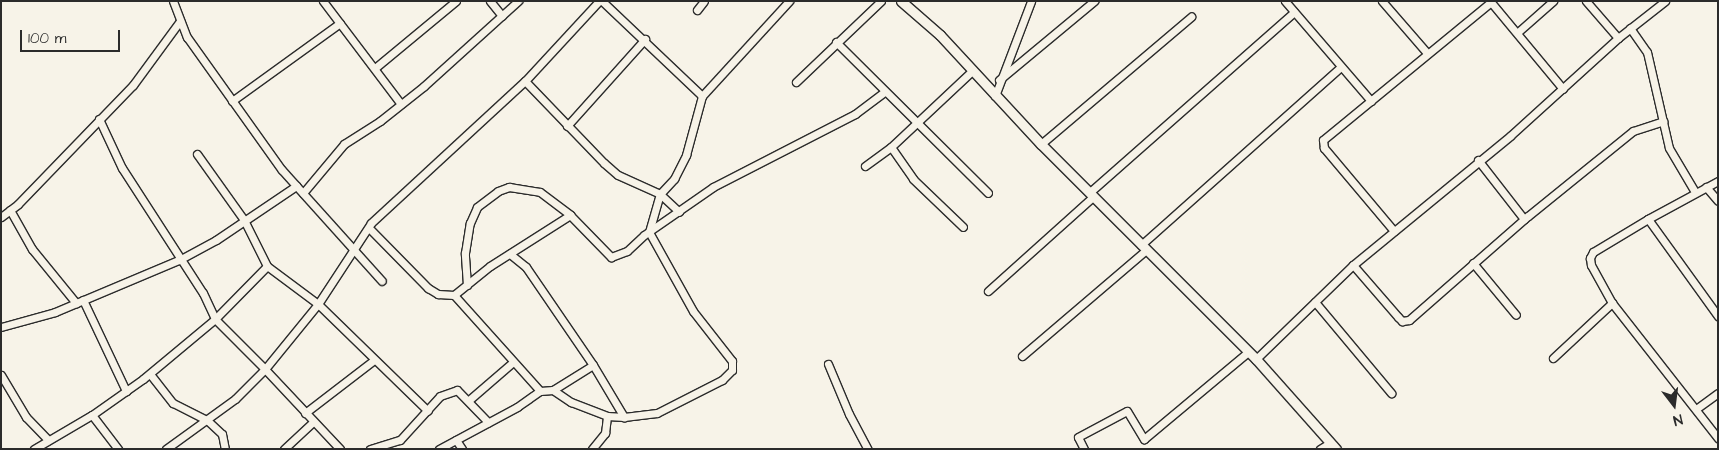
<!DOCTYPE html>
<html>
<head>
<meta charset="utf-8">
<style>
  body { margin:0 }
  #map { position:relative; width:1719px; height:450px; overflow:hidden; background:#f7f3e8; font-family:"Architects Daughter",sans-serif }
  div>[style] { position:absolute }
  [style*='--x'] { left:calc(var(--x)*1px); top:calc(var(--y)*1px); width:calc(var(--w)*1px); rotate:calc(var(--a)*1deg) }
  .roads { filter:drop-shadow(1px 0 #2b2b2b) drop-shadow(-1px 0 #2b2b2b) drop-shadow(0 1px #2b2b2b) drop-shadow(0 -1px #2b2b2b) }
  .minor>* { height:7px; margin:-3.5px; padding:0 3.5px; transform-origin:3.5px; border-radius:3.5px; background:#f7f3e8 }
  .tertiary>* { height:9px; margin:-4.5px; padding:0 4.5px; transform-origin:4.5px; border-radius:4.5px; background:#f7f3e8 }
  span { translate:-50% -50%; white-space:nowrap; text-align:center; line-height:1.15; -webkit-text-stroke:4px #f7f3e8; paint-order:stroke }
  .frame { position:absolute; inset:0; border:2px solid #2b2b2b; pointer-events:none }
  .north { position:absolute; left:1649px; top:380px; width:50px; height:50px; -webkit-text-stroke:4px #f7f3e8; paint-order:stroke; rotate:165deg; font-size:14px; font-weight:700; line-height:20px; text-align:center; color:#2b2b2b }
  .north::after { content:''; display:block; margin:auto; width:18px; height:22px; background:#2b2b2b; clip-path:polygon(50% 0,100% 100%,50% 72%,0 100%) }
  .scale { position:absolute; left:20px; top:30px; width:100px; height:22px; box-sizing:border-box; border:2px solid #2b2b2b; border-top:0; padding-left:6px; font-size:15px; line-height:18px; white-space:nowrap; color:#2b2b2b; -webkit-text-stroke:4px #f7f3e8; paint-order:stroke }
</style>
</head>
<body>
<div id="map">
  <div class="roads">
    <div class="minor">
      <i style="--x:173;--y:1;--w:39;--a:69"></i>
      <i style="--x:187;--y:37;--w:163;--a:54.5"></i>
      <i style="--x:282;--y:170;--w:149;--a:48"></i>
      <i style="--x:323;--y:1;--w:129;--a:52.9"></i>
      <i style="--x:490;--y:1;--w:19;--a:51"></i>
      <i style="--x:602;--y:1;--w:138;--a:43.5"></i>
      <i style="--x:1285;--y:1;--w:132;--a:49.3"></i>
      <i style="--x:1382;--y:1;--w:69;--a:49.1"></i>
      <i style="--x:1490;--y:1;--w:114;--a:50.3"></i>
      <i style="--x:1586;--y:1;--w:49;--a:49.1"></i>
      <i style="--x:697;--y:10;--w:11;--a:-52"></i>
      <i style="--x:1630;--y:28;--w:29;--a:55"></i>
      <i style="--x:1647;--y:52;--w:98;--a:77.1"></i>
      <i style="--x:1669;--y:148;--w:51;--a:59.4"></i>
      <i style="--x:1518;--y:32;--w:47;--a:-41.5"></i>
      <i style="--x:836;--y:42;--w:214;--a:44.8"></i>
      <i style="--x:375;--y:68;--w:105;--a:-39.6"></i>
      <i style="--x:999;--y:80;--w:124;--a:-39.7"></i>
      <i style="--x:525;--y:81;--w:114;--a:46.1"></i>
      <i style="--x:604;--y:163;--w:18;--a:41"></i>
      <i style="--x:618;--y:175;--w:46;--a:24.3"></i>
      <i style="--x:660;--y:194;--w:26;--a:43"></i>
      <i style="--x:796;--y:82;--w:117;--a:-43.6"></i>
      <i style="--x:995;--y:96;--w:102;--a:-69.2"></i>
      <i style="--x:232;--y:101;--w:133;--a:-35.8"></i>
      <i style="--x:99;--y:119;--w:54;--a:64.9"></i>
      <i style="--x:122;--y:168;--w:149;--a:57.1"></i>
      <i style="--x:203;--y:293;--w:29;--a:65"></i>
      <i style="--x:215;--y:319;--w:71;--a:45"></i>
      <i style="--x:265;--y:369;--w:42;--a:135"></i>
      <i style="--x:235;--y:399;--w:85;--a:144.1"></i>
      <i style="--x:567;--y:126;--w:117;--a:-48.1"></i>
      <i style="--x:1041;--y:144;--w:197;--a:-40.3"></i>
      <i style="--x:891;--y:147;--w:39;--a:55"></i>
      <i style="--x:913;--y:179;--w:69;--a:43.8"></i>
      <i style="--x:197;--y:154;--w:81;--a:54.5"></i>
      <i style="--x:244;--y:220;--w:51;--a:63.4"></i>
      <i style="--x:267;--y:266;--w:64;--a:36.7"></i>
      <i style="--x:318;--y:304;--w:153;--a:44.2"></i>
      <i style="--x:1478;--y:160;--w:75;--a:52.1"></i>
      <i style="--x:865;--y:166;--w:32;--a:-36"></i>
      <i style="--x:891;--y:147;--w:112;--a:-43.2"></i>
      <i style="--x:1718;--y:181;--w:80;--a:151.5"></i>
      <i style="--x:1648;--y:219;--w:64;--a:149"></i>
      <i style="--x:1593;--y:252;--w:7;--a:117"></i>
      <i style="--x:1590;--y:258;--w:7;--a:82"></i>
      <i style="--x:1591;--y:265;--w:43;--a:61.1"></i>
      <i style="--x:1612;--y:303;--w:172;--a:51.9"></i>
      <i style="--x:1706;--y:187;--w:18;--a:49"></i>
      <i style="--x:1090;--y:192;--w:272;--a:-41.4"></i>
      <i style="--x:303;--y:193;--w:64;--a:-50.1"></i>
      <i style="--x:344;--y:144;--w:43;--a:-32.6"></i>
      <i style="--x:380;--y:121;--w:56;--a:-38.5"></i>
      <i style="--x:424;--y:86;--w:127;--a:-42.1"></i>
      <i style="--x:10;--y:210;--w:45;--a:60.6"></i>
      <i style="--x:32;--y:249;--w:70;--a:50.8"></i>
      <i style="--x:1;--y:217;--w:21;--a:-37"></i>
      <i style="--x:18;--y:204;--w:165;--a:-46"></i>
      <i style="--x:133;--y:85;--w:79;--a:-53.7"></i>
      <i style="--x:1648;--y:219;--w:120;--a:54.2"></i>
      <i style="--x:370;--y:229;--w:83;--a:45.5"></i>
      <i style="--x:428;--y:288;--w:12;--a:31"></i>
      <i style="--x:438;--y:294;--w:16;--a:4"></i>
      <i style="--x:454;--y:295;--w:46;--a:-38.9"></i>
      <i style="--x:490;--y:266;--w:95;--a:-32.5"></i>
      <i style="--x:1394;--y:231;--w:109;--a:-130.1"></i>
      <i style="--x:1324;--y:148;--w:8;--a:-97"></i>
      <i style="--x:1323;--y:140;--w:217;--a:-39.4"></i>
      <i style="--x:1141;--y:245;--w:268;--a:-41.7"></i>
      <i style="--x:1473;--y:263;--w:67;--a:50.4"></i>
      <i style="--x:1353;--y:265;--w:69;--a:49.1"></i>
      <i style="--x:1398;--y:317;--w:6;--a:45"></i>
      <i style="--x:1402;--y:321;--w:7;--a:-8"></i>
      <i style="--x:1409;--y:320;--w:158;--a:-41.2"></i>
      <i style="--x:1528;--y:216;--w:135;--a:-39"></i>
      <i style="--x:1633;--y:131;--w:32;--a:-18"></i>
      <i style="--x:467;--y:285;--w:32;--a:-94"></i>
      <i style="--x:465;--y:253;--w:30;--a:-81"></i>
      <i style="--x:470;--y:223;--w:17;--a:-66"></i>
      <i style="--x:477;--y:207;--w:26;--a:-37"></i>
      <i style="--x:498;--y:191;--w:12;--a:-20"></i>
      <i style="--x:509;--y:187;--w:31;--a:9"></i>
      <i style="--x:540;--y:192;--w:38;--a:37"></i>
      <i style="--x:570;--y:215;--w:59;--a:45.7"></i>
      <i style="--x:611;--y:257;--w:17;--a:-21"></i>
      <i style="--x:627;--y:251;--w:23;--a:-43"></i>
      <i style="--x:644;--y:235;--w:84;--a:-34.8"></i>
      <i style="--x:713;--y:187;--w:160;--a:-27.2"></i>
      <i style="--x:855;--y:114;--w:36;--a:-37"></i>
      <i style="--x:988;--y:291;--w:142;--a:-41.9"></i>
      <i style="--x:454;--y:295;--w:129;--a:48.1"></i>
      <i style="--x:83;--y:300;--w:101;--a:64.7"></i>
      <i style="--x:1315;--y:302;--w:119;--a:50.1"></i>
      <i style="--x:1;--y:327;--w:56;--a:-15.5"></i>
      <i style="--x:55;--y:312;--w:134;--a:-22.8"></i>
      <i style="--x:179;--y:260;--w:42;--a:-28.4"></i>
      <i style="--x:216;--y:240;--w:97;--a:-34"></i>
      <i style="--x:1022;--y:356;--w:163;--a:-40.5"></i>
      <i style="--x:1553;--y:358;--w:81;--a:-43"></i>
      <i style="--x:1256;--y:359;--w:135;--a:-44.1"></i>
      <i style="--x:1353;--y:265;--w:203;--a:-39.4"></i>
      <i style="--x:1510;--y:136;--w:146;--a:-42.2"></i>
      <i style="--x:1618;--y:38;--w:60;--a:-38.2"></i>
      <i style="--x:828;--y:364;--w:54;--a:67.2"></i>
      <i style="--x:849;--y:414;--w:40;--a:62"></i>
      <i style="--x:593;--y:365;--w:61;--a:59.2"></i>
      <i style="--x:150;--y:374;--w:37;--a:52"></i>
      <i style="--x:173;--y:403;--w:39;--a:27"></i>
      <i style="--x:208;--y:421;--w:19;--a:43"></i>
      <i style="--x:222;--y:434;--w:15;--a:79"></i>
      <i style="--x:1;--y:375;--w:49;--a:59.2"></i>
      <i style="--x:26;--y:417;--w:32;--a:46"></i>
      <i style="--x:553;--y:390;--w:22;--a:34"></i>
      <i style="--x:571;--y:402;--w:39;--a:21"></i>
      <i style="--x:607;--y:416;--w:17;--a:3"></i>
      <i style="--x:624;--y:417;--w:33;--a:-7"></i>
      <i style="--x:657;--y:413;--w:73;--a:-26.9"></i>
      <i style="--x:722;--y:380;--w:14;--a:-45"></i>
      <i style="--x:732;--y:370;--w:9;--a:-90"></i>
      <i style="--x:732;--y:361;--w:63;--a:-128"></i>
      <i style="--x:693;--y:311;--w:90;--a:-119.1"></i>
      <i style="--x:649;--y:232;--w:40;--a:-74"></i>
      <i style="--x:660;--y:194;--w:21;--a:-47"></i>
      <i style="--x:674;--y:179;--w:27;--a:-63"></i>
      <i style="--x:686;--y:155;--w:61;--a:-74.8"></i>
      <i style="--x:702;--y:96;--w:129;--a:-47.5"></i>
      <i style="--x:469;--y:400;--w:58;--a:-40.8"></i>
      <i style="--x:1696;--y:409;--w:27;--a:-36"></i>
      <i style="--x:305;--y:413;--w:87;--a:-37.5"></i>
      <i style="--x:92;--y:415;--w:43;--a:52.6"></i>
      <i style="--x:456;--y:440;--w:11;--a:56"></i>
      <i style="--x:34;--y:449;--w:67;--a:-30.4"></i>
      <i style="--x:92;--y:415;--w:62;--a:-35.2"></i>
      <i style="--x:143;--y:379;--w:94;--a:-39.8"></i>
      <i style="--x:215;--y:319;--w:74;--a:-45.5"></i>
      <i style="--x:284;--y:449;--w:40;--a:-43"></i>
      <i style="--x:340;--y:449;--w:110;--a:-133.2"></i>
      <i style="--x:265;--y:369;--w:84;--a:-50.8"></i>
      <i style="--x:318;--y:304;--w:97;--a:-56.8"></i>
      <i style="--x:371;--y:223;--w:209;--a:-42.7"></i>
      <i style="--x:525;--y:81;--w:109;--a:-47.2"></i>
      <i style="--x:370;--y:449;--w:31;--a:-17"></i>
      <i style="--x:400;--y:440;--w:59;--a:-47.7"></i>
      <i style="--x:440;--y:396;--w:18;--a:-19"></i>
      <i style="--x:457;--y:390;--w:45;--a:45.9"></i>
      <i style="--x:439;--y:449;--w:89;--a:-28.3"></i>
      <i style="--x:517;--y:407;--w:28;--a:-35"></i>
      <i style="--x:540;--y:391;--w:13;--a:-4"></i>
      <i style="--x:553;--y:390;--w:47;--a:-32"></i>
      <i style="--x:593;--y:365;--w:119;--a:-124.4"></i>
      <i style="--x:526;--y:267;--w:21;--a:-141"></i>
      <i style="--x:592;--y:449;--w:21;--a:-51"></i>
      <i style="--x:605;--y:433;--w:17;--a:-83"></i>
      <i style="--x:1084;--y:449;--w:13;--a:-117"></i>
      <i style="--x:1078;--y:437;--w:55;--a:-28"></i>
      <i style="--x:1127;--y:411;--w:33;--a:59"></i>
      <i style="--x:1144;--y:439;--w:136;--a:-39.9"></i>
      <i style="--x:1320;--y:449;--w:12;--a:-31"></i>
    </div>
    <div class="tertiary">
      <i style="--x:901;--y:1;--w:52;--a:41.1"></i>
      <i style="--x:940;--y:35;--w:149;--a:47.2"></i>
      <i style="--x:1041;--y:144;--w:304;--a:45"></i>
      <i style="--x:1256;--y:359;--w:120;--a:48.4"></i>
    </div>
  </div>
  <div class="frame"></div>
  <div class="north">N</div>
  <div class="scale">100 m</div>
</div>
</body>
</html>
